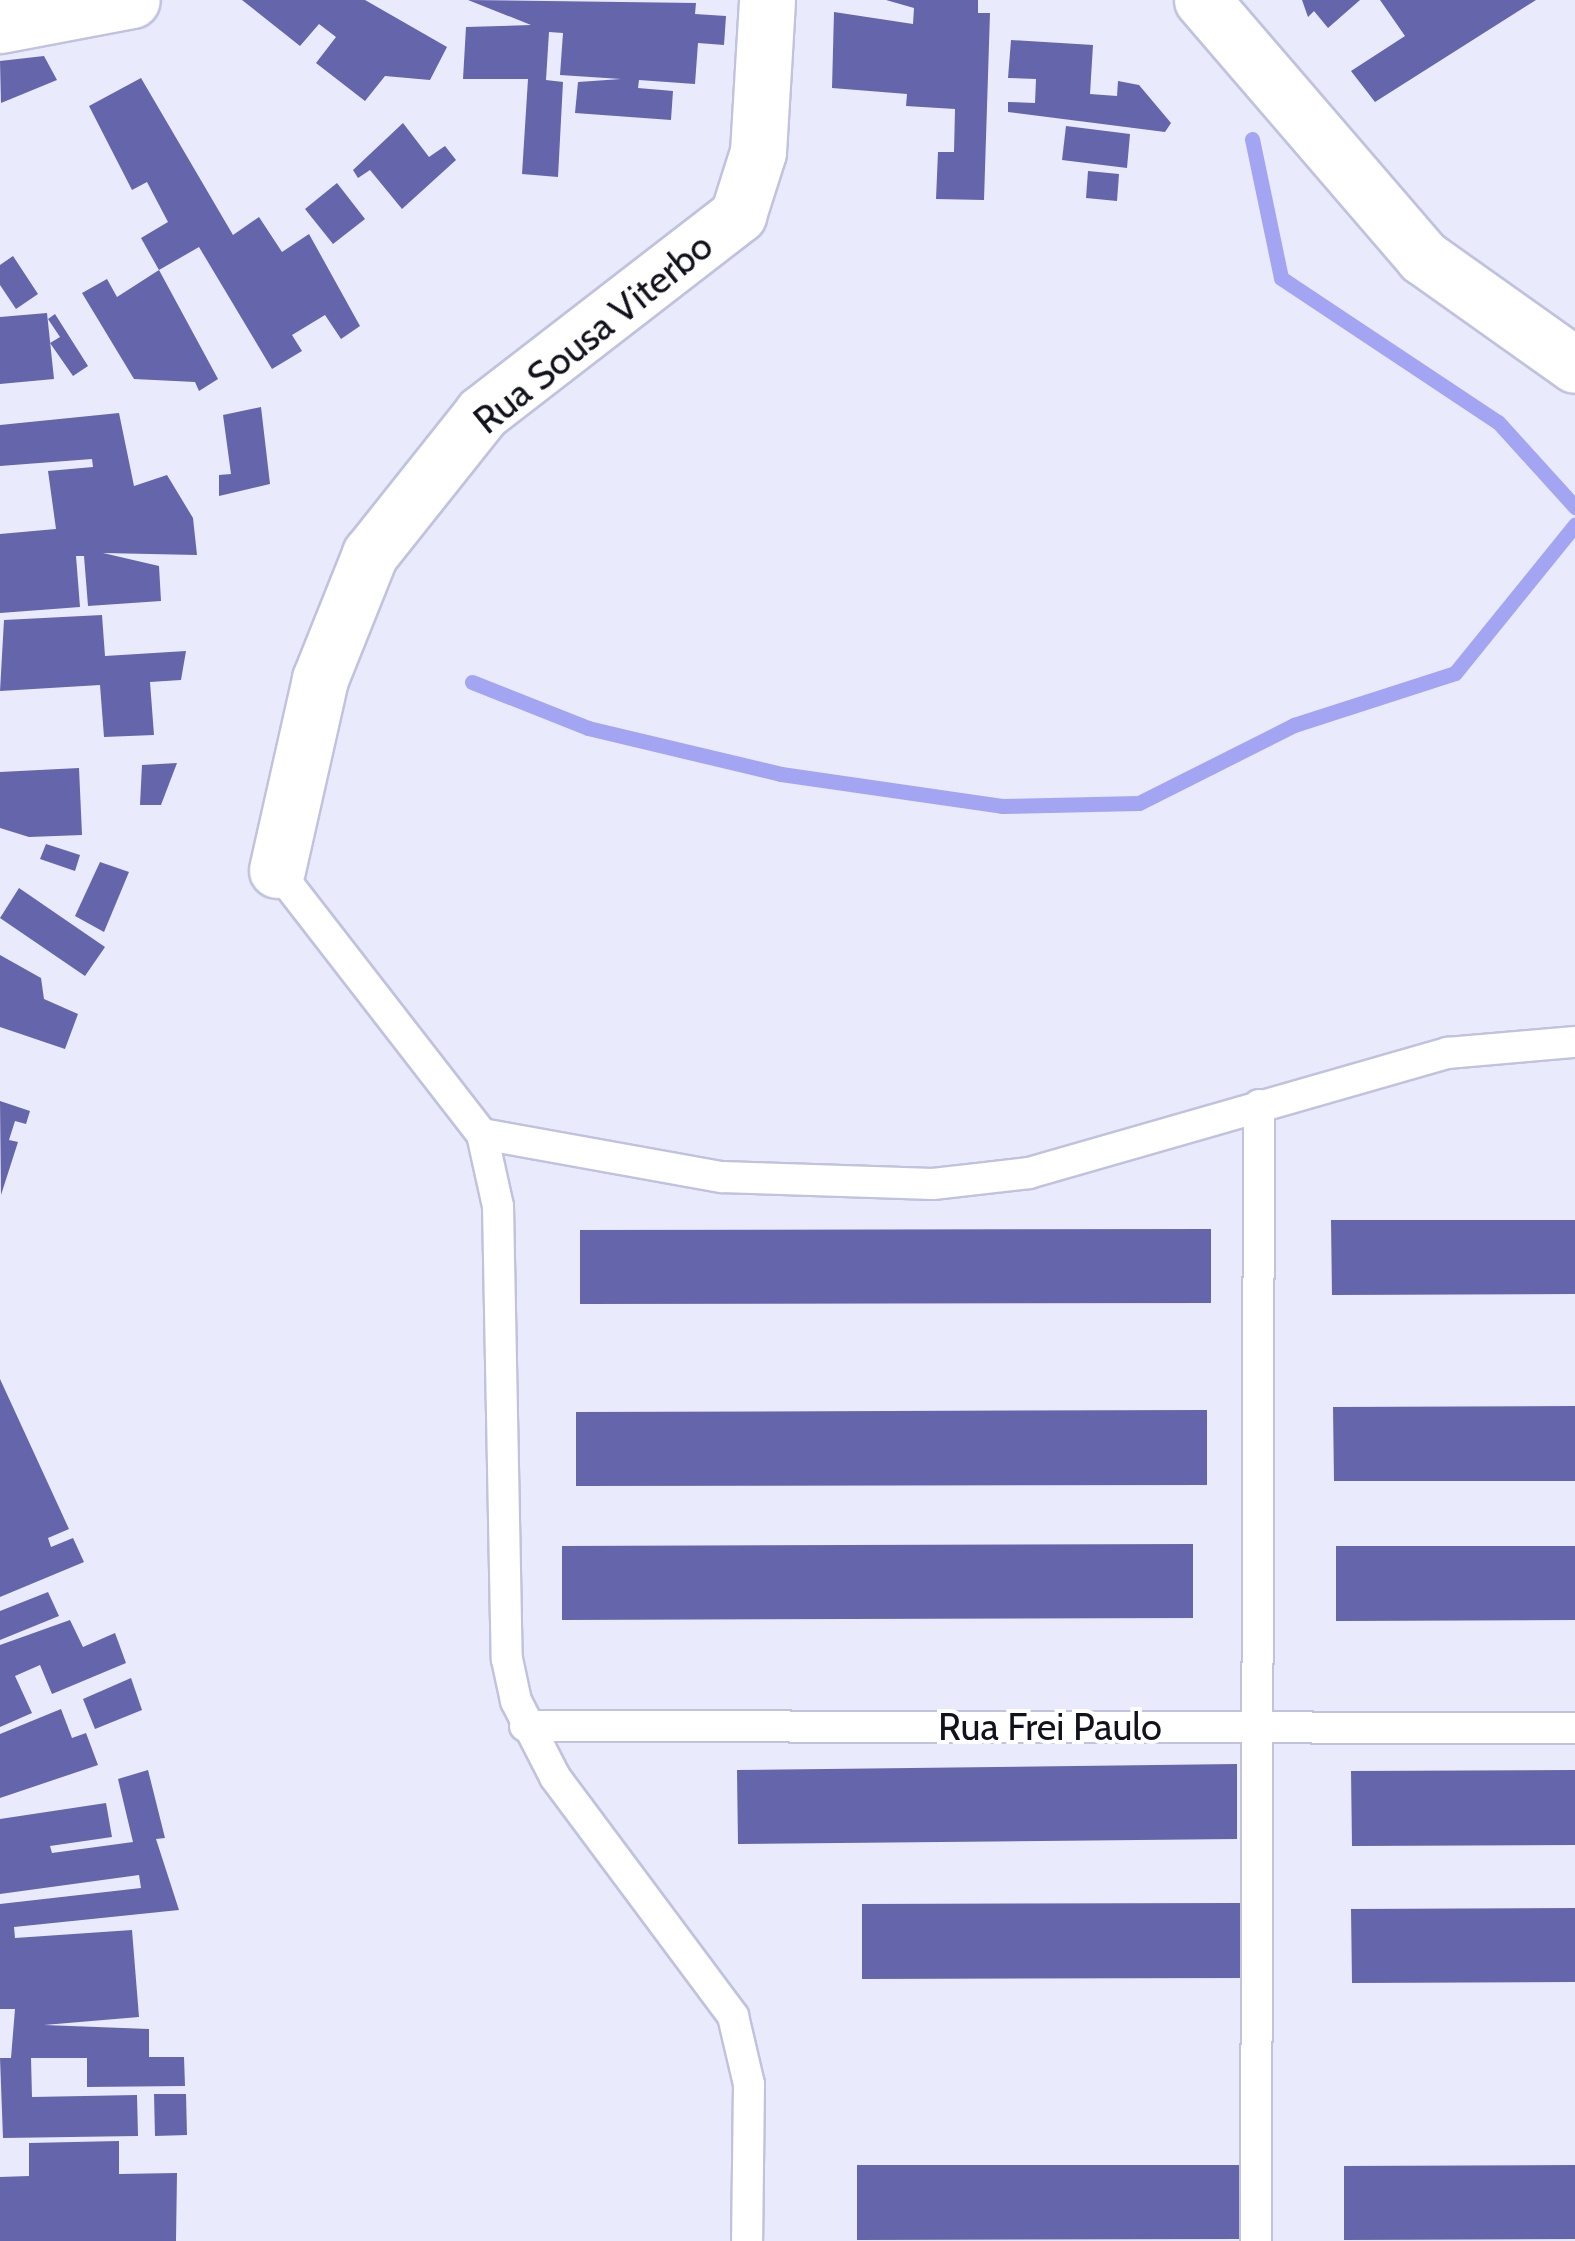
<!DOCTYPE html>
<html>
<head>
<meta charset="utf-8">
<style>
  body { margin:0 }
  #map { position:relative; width:1575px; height:2241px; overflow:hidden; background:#e9eafc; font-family:Cabin,sans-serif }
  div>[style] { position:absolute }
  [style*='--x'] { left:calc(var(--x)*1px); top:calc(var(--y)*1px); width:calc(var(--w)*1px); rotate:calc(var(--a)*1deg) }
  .stream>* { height:15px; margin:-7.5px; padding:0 7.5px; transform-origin:7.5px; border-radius:7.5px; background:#a3a5f2 }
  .building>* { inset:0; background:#6565ac }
  .roads { filter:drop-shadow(2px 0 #c0c2de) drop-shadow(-2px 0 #c0c2de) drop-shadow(0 2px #c0c2de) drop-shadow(0 -2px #c0c2de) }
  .service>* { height:30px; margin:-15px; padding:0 15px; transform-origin:15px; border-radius:15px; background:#fff }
  .minor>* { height:55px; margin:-27.5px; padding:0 27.5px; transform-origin:27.5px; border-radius:27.5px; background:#fff }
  span { translate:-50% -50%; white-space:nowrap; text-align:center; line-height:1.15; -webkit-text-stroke:8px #fff; paint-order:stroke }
  .street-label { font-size:38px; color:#11121c }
</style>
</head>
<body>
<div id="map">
  <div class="stream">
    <i style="--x:1252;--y:139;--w:142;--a:78.2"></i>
    <i style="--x:1281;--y:278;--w:260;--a:33.6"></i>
    <i style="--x:1498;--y:422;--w:115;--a:47.8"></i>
    <i style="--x:472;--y:682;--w:125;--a:21.6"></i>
    <i style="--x:588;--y:728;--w:198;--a:13.4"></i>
    <i style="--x:781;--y:774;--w:223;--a:8.2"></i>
    <i style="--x:1002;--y:806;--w:137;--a:-1.3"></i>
    <i style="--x:1139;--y:803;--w:174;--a:-26.7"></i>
    <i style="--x:1294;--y:725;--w:169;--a:-17.9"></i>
    <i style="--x:1455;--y:673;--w:191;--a:-51"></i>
  </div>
  <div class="building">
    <i style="clip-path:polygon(242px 0,365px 0,447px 47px,430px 80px,385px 76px,365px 101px,316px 63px,336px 37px,319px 24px,300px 46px)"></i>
    <i style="clip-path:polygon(468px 0,696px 3px,695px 14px,726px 16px,724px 45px,698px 43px,695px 84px,639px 80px,638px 88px,673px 91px,671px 120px,575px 113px,578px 82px,621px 79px,560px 75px,563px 33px,549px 32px,546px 80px,563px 82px,558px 177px,522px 174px,528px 79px,463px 79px,466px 27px,531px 25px)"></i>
    <i style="clip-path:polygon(886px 0,978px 0,978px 13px,990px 13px,984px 200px,936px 199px,938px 152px,954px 152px,955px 109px,906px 106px,907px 94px,832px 88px,834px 12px,913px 24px,914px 8px)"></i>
    <i style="clip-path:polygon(1302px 0,1360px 0,1328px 28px,1314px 11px,1308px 17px)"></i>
    <i style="clip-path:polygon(1380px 0,1536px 0,1375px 102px,1351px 71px,1405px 36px)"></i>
    <i style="clip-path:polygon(1011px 40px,1093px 45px,1090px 94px,1117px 96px,1118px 81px,1139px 85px,1171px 123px,1165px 132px,1008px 112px,1008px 102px,1035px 103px,1036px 79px,1008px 78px)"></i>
    <i style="clip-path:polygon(44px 56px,57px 80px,1px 103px,0 61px)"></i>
    <i style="clip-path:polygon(141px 78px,233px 235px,259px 217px,282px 252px,309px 234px,360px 326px,341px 339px,325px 315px,292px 335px,302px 351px,272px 369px,199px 247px,159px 270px,218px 379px,199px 391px,195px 382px,134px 379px,82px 293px,107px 279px,117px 297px,159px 270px,141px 238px,168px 222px,147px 182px,132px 190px,89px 106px)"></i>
    <i style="clip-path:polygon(403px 123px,429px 157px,445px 146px,456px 160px,402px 209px,370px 170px,358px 178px,353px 170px)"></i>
    <i style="clip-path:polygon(1066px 126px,1130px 134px,1127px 168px,1062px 160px)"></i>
    <i style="clip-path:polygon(1088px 171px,1119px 174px,1117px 201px,1086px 198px)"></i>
    <i style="clip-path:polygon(337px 183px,365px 219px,333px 244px,305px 209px)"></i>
    <i style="clip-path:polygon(13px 256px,38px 294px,16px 309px,0 285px,0 265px)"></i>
    <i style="clip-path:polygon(47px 313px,54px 379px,0 384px,0 317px)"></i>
    <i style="clip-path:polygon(55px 314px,88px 366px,73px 376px,50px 343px,60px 337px,48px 319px)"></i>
    <i style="clip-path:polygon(261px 407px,270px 484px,219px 496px,219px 475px,231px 474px,223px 415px)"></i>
    <i style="clip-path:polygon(119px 413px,134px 486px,167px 475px,193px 518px,197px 555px,103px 553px,159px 566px,161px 601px,88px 606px,84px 556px,76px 556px,80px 607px,0 613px,0 534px,56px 529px,48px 471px,93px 467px,92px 459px,0 466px,0 425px)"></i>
    <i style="clip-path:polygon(102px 615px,105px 656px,186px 651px,181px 680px,150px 682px,154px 735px,104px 737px,100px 685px,0 691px,4px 620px)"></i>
    <i style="clip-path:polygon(177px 763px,161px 805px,140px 805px,142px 765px)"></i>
    <i style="clip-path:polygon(79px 768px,82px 835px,29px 837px,0 828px,0 772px)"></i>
    <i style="clip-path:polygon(46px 844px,80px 855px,75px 871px,40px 859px)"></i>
    <i style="clip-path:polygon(100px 862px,129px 872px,104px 932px,75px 916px)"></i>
    <i style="clip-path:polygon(19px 888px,105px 947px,85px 976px,0 918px)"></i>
    <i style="clip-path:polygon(0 955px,41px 978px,44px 999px,78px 1014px,65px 1049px,0 1027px)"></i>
    <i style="clip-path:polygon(0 1101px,30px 1111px,26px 1124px,15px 1121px,9px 1140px,18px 1142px,1px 1195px)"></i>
    <i style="clip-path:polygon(1331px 1220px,1575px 1220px,1575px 1294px,1332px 1295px)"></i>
    <i style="clip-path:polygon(1211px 1229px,1211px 1303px,580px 1304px,580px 1230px)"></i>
    <i style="clip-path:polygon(0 1379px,69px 1529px,48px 1538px,51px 1547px,73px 1538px,84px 1562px,0 1597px)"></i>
    <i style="clip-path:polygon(1575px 1406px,1575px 1481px,1334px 1481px,1333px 1407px)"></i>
    <i style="clip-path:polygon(1207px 1410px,1207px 1485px,576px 1486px,576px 1412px)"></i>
    <i style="clip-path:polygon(1193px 1544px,1193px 1618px,562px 1620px,562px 1546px)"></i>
    <i style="clip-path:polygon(1336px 1546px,1575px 1546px,1575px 1620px,1336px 1621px)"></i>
    <i style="clip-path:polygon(48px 1592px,59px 1616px,0 1640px,0 1611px)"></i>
    <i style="clip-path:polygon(70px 1620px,83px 1647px,115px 1633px,126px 1663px,52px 1694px,40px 1665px,15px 1676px,32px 1713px,0 1727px,0 1645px)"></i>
    <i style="clip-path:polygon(131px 1678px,142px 1710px,95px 1729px,83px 1699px)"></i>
    <i style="clip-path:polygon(61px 1709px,72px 1738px,86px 1733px,98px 1765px,0 1798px,0 1734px)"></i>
    <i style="clip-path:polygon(1237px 1764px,1237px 1839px,738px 1844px,737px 1770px)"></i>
    <i style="clip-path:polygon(148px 1770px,165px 1838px,156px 1839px,179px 1910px,14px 1927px,15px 1938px,132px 1930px,139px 2017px,44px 2025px,149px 2029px,149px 2057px,184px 2057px,185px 2086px,87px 2087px,87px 2058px,31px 2058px,32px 2097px,137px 2095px,138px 2136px,3px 2138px,0 2058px,11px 2058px,15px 2009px,0 2009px,0 1904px,141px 1888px,139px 1875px,0 1894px,0 1819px,106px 1803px,112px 1837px,50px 1846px,52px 1853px,133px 1842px,118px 1779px)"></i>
    <i style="clip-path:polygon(1575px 1770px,1575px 1845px,1352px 1846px,1351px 1771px)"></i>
    <i style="clip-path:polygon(1243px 1903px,1243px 1978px,862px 1979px,862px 1904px)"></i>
    <i style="clip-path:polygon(1575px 1908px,1575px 1982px,1352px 1983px,1351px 1909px)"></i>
    <i style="clip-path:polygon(154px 2094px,186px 2094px,187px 2135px,155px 2136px)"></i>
    <i style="clip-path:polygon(119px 2141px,119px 2174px,177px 2173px,176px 2241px,0 2241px,0 2177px,29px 2176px,29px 2143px)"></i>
    <i style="clip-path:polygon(857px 2165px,1239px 2165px,1239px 2239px,857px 2240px)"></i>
    <i style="clip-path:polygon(1575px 2165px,1575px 2239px,1344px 2240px,1344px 2166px)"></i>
  </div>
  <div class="roads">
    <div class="service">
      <i style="--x:277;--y:870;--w:334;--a:52.2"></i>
      <i style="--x:482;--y:1134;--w:74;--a:77.5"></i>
      <i style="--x:498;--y:1206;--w:453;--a:88.9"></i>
      <i style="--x:507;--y:1659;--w:43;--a:77.9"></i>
      <i style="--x:516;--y:1701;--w:85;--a:62.8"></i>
      <i style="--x:555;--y:1777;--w:298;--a:53.3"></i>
      <i style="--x:733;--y:2016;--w:70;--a:76.8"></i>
      <i style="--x:749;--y:2084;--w:157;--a:90.7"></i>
      <i style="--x:482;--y:1134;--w:244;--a:10.2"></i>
      <i style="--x:722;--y:1177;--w:211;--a:1.9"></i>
      <i style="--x:933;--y:1184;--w:97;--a:-6.5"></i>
      <i style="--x:1029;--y:1173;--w:436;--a:-16"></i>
      <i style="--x:1448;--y:1053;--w:127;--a:-5"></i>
      <i style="--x:525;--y:1726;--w:1050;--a:0.11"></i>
      <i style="--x:1256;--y:2241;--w:1136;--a:-89.85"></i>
    </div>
    <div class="minor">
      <i style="--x:1202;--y:0;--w:339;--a:49.3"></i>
      <i style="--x:1423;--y:257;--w:186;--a:35.4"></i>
      <i style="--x:0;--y:25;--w:134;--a:-10.7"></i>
      <i style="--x:277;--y:870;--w:196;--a:-77.3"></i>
      <i style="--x:320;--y:679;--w:135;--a:-68.2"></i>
      <i style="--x:370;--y:554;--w:180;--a:-51.5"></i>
      <i style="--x:482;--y:413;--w:324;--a:-37.7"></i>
      <i style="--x:738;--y:215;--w:66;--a:-72.4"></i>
      <i style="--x:758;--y:152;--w:152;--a:-86.6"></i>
    </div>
  </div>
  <div class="street-label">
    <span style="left:593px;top:333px;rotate:-39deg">Rua Sousa Viterbo</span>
    <span style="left:1050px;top:1727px">Rua Frei Paulo</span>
  </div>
</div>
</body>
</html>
